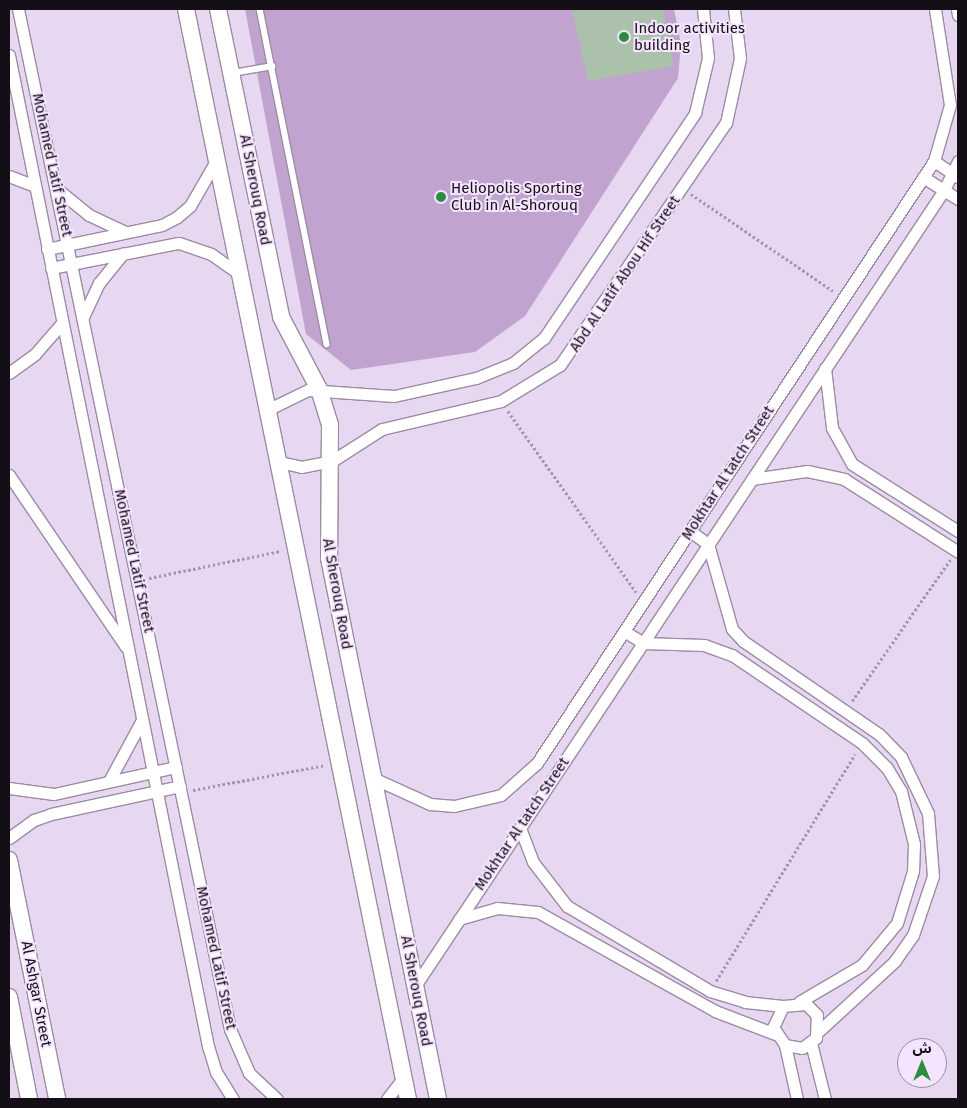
<!DOCTYPE html>
<html>
<head>
<meta charset="utf-8">
<style>
  body { margin:0 }
  #map { position:relative; width:967px; height:1108px; overflow:hidden; background:#e8d7f1; font-family:"Fira Sans","Noto Sans Arabic",sans-serif }
  div>[style] { position:absolute }
  [style*='--x'] { left:calc(var(--x)*1px); top:calc(var(--y)*1px); width:calc(var(--w)*1px); rotate:calc(var(--a)*1deg) }
  .green>* { inset:0; background:#c1a3d0 }
  .building>* { inset:0; background:#abc1ac }
  .path>* { height:2.5px; margin-top:-1.25px; transform-origin:0; background:repeating-linear-gradient(90deg,#a395aa 0 2.5px,transparent 0 5px) }
  .roads { filter:drop-shadow(1px 0 #9b8ba3) drop-shadow(-1px 0 #9b8ba3) drop-shadow(0 1px #9b8ba3) drop-shadow(0 -1px #9b8ba3) }
  .lane>* { height:5.5px; margin:-2.75px; padding:0 2.75px; transform-origin:2.75px; border-radius:2.75px; background:#fff }
  .street>* { height:11px; margin:-5.5px; padding:0 5.5px; transform-origin:5.5px; border-radius:5.5px; background:#fff }
  .secondary>* { height:16px; margin:-8px; padding:0 8px; transform-origin:8px; border-radius:8px; background:#fff }
  .dots>* { width:14px; height:14px; translate:-50% -50%; box-sizing:border-box; border:2px solid #f5e4fe; border-radius:50% }
  span { translate:-50% -50%; white-space:nowrap; text-align:center; line-height:1.15; -webkit-text-stroke:4px #f5e4fe; paint-order:stroke }
  .poi-label { font-size:15px; color:#140e16 }
  .left { translate:0 -50%; text-align:left }
  .street-label { font-size:15px; color:#140e16 }
  .frame { position:absolute; inset:0; border:10px solid #140e16; pointer-events:none }
  .north { position:absolute; left:897px; top:1038px; width:50px; height:50px; box-sizing:border-box; background:#f5e4fe; border:1px solid #9b8ea1; border-radius:50%; rotate:0deg; font-size:14px; font-weight:700; line-height:20px; text-align:center; color:#140e16 }
  .north::after { content:''; display:block; margin:auto; width:18px; height:22px; background:#2e8c3e; clip-path:polygon(50% 0,100% 100%,50% 72%,0 100%) }
</style>
</head>
<body>
<div id="map">
  <div class="green">
    <i style="clip-path:polygon(245px 9px,674px 9px,681px 44px,678px 78px,525px 316px,475px 352px,351px 370px,306px 334px)"></i>
  </div>
  <div class="building">
    <i style="clip-path:polygon(572px 9px,663px 9px,674px 66px,588px 81px)"></i>
  </div>
  <div class="path">
    <i style="--x:691;--y:194;--w:172;--a:34.3"></i>
    <i style="--x:508;--y:411;--w:222;--a:54.7"></i>
    <i style="--x:149;--y:578;--w:135;--a:-11.6"></i>
    <i style="--x:852;--y:701;--w:172;--a:-55.2"></i>
    <i style="--x:193;--y:790;--w:134;--a:-10.7"></i>
    <i style="--x:716;--y:981;--w:266;--a:-58.5"></i>
  </div>
  <div class="roads">
    <div class="lane">
      <i style="--x:260;--y:9;--w:342;--a:78.7"></i>
      <i style="--x:233;--y:73;--w:40;--a:-10"></i>
    </div>
    <div class="street">
      <i style="--x:18;--y:9;--w:1042;--a:78.26"></i>
      <i style="--x:230;--y:1029;--w:48;--a:66.6"></i>
      <i style="--x:249;--y:1073;--w:38;--a:43"></i>
      <i style="--x:957;--y:9;--w:6;--a:81"></i>
      <i style="--x:9;--y:55;--w:1011;--a:78.65"></i>
      <i style="--x:208;--y:1046;--w:27;--a:73"></i>
      <i style="--x:216;--y:1072;--w:32;--a:58"></i>
      <i style="--x:934;--y:161;--w:29;--a:34"></i>
      <i style="--x:9;--y:176;--w:28;--a:21"></i>
      <i style="--x:923;--y:177;--w:41;--a:32.2"></i>
      <i style="--x:57;--y:189;--w:41;--a:39.1"></i>
      <i style="--x:89;--y:215;--w:40;--a:25"></i>
      <i style="--x:47;--y:249;--w:117;--a:-11.8"></i>
      <i style="--x:162;--y:225;--w:17;--a:-28"></i>
      <i style="--x:177;--y:217;--w:17;--a:-40"></i>
      <i style="--x:190;--y:206;--w:54;--a:-60.1"></i>
      <i style="--x:51;--y:268;--w:130;--a:-11.1"></i>
      <i style="--x:179;--y:243;--w:34;--a:19"></i>
      <i style="--x:211;--y:254;--w:37;--a:35"></i>
      <i style="--x:83;--y:317;--w:38;--a:-65"></i>
      <i style="--x:99;--y:283;--w:38;--a:-51"></i>
      <i style="--x:825;--y:368;--w:60;--a:83.3"></i>
      <i style="--x:832;--y:428;--w:41;--a:60.9"></i>
      <i style="--x:852;--y:464;--w:125;--a:32.3"></i>
      <i style="--x:9;--y:373;--w:32;--a:-36"></i>
      <i style="--x:35;--y:354;--w:41;--a:-48.9"></i>
      <i style="--x:269;--y:409;--w:43;--a:-26"></i>
      <i style="--x:308;--y:390;--w:86;--a:4"></i>
      <i style="--x:394;--y:396;--w:84;--a:-12.4"></i>
      <i style="--x:476;--y:378;--w:40;--a:-22"></i>
      <i style="--x:513;--y:363;--w:40;--a:-39"></i>
      <i style="--x:544;--y:338;--w:271;--a:-56.1"></i>
      <i style="--x:695;--y:113;--w:57;--a:-76.7"></i>
      <i style="--x:708;--y:58;--w:49;--a:-95.8"></i>
      <i style="--x:280;--y:462;--w:22;--a:13"></i>
      <i style="--x:301;--y:467;--w:32;--a:-11"></i>
      <i style="--x:332;--y:461;--w:59;--a:-32.6"></i>
      <i style="--x:382;--y:429;--w:122;--a:-13.2"></i>
      <i style="--x:501;--y:401;--w:69;--a:-31.4"></i>
      <i style="--x:560;--y:365;--w:293;--a:-55.6"></i>
      <i style="--x:726;--y:123;--w:66;--a:-77.8"></i>
      <i style="--x:740;--y:58;--w:49;--a:-97"></i>
      <i style="--x:9;--y:475;--w:208;--a:55.8"></i>
      <i style="--x:752;--y:479;--w:56;--a:-8.3"></i>
      <i style="--x:807;--y:471;--w:38;--a:12"></i>
      <i style="--x:844;--y:479;--w:135;--a:32.6"></i>
      <i style="--x:690;--y:531;--w:22;--a:36"></i>
      <i style="--x:708;--y:544;--w:88;--a:74.2"></i>
      <i style="--x:732;--y:629;--w:16;--a:47"></i>
      <i style="--x:743;--y:641;--w:165;--a:34.4"></i>
      <i style="--x:879;--y:734;--w:32;--a:46"></i>
      <i style="--x:901;--y:757;--w:62;--a:64.3"></i>
      <i style="--x:928;--y:813;--w:63;--a:85.5"></i>
      <i style="--x:933;--y:876;--w:62;--a:108.7"></i>
      <i style="--x:913;--y:935;--w:32;--a:125"></i>
      <i style="--x:895;--y:961;--w:103;--a:137.4"></i>
      <i style="--x:624;--y:631;--w:22;--a:32"></i>
      <i style="--x:643;--y:643;--w:61;--a:1.9"></i>
      <i style="--x:704;--y:645;--w:30;--a:20"></i>
      <i style="--x:732;--y:655;--w:157;--a:34.1"></i>
      <i style="--x:862;--y:743;--w:35;--a:45"></i>
      <i style="--x:887;--y:768;--w:27;--a:59"></i>
      <i style="--x:901;--y:791;--w:55;--a:76.2"></i>
      <i style="--x:914;--y:844;--w:27;--a:92"></i>
      <i style="--x:913;--y:871;--w:54;--a:107.1"></i>
      <i style="--x:897;--y:923;--w:55;--a:129.8"></i>
      <i style="--x:862;--y:965;--w:73;--a:149.6"></i>
      <i style="--x:373;--y:778;--w:63;--a:24.5"></i>
      <i style="--x:430;--y:804;--w:24;--a:5"></i>
      <i style="--x:454;--y:806;--w:48;--a:-13.2"></i>
      <i style="--x:501;--y:795;--w:48;--a:-41.6"></i>
      <i style="--x:537;--y:763;--w:721;--a:-56.6"></i>
      <i style="--x:934;--y:161;--w:58;--a:-74.1"></i>
      <i style="--x:950;--y:105;--w:97;--a:-98.9"></i>
      <i style="--x:109;--y:781;--w:69;--a:-61.6"></i>
      <i style="--x:9;--y:788;--w:45;--a:7.6"></i>
      <i style="--x:54;--y:794;--w:125;--a:-12.5"></i>
      <i style="--x:520;--y:828;--w:36;--a:69"></i>
      <i style="--x:533;--y:862;--w:56;--a:52.3"></i>
      <i style="--x:567;--y:906;--w:166;--a:30.7"></i>
      <i style="--x:710;--y:991;--w:37;--a:17"></i>
      <i style="--x:745;--y:1002;--w:38;--a:6"></i>
      <i style="--x:9;--y:838;--w:31;--a:-36"></i>
      <i style="--x:34;--y:820;--w:18;--a:-19"></i>
      <i style="--x:51;--y:814;--w:132;--a:-12.2"></i>
      <i style="--x:459;--y:919;--w:40;--a:-16"></i>
      <i style="--x:497;--y:908;--w:41;--a:5.6"></i>
      <i style="--x:538;--y:912;--w:203;--a:29.2"></i>
      <i style="--x:715;--y:1011;--w:64;--a:21"></i>
      <i style="--x:415;--y:986;--w:956;--a:-56.39"></i>
      <i style="--x:944;--y:190;--w:32;--a:-64"></i>
      <i style="--x:811;--y:1043;--w:58;--a:76"></i>
      <i style="--x:785;--y:1045;--w:17;--a:10"></i>
      <i style="--x:802;--y:1048;--w:17;--a:-36"></i>
      <i style="--x:816;--y:1038;--w:23;--a:-88"></i>
      <i style="--x:817;--y:1015;--w:16;--a:-135"></i>
      <i style="--x:806;--y:1004;--w:23;--a:175"></i>
      <i style="--x:783;--y:1006;--w:23;--a:115"></i>
      <i style="--x:773;--y:1027;--w:22;--a:56"></i>
      <i style="--x:785;--y:1045;--w:55;--a:77.5"></i>
      <i style="--x:387;--y:1099;--w:28;--a:-52"></i>
    </div>
    <div class="secondary">
      <i style="--x:186;--y:9;--w:1112;--a:78.49"></i>
      <i style="--x:218;--y:9;--w:314;--a:78.4"></i>
      <i style="--x:281;--y:317;--w:81;--a:62.2"></i>
      <i style="--x:319;--y:389;--w:37;--a:73"></i>
      <i style="--x:330;--y:424;--w:134;--a:90.4"></i>
      <i style="--x:329;--y:558;--w:552;--a:78.61"></i>
      <i style="--x:9;--y:860;--w:244;--a:78.6"></i>
      <i style="--x:9;--y:997;--w:104;--a:78.9"></i>
    </div>
  </div>
  <div class="dots">
    <i style="left:624px;top:37px;background:#2e8c3e"></i>
    <i style="left:441px;top:197px;background:#2e8c3e"></i>
  </div>
  <div class="poi-label">
    <span class="left" style="left:634px;top:37px">Indoor activities<br>building</span>
    <span class="left" style="left:451px;top:197px">Heliopolis Sporting<br>Club in Al-Shorouq</span>
  </div>
  <div class="street-label">
    <span style="left:52px;top:165px;rotate:78deg">Mohamed Latif Street</span>
    <span style="left:255px;top:190px;rotate:79deg">Al Sherouq Road</span>
    <span style="left:625px;top:274px;rotate:-56deg">Abd Al Latif Abou Hif Street</span>
    <span style="left:728px;top:473px;rotate:-57deg">Mokhtar Al tatch Street</span>
    <span style="left:134px;top:561px;rotate:78deg">Mohamed Latif Street</span>
    <span style="left:337px;top:594px;rotate:80deg">Al Sherouq Road</span>
    <span style="left:522px;top:824px;rotate:-56deg">Mokhtar Al tatch Street</span>
    <span style="left:216px;top:958px;rotate:78deg">Mohamed Latif Street</span>
    <span style="left:416px;top:991px;rotate:79deg">Al Sherouq Road</span>
    <span style="left:36px;top:994px;rotate:79deg">Al Ashgar Street</span>
  </div>
  <div class="frame"></div>
  <div class="north">ش</div>
</div>
</body>
</html>
